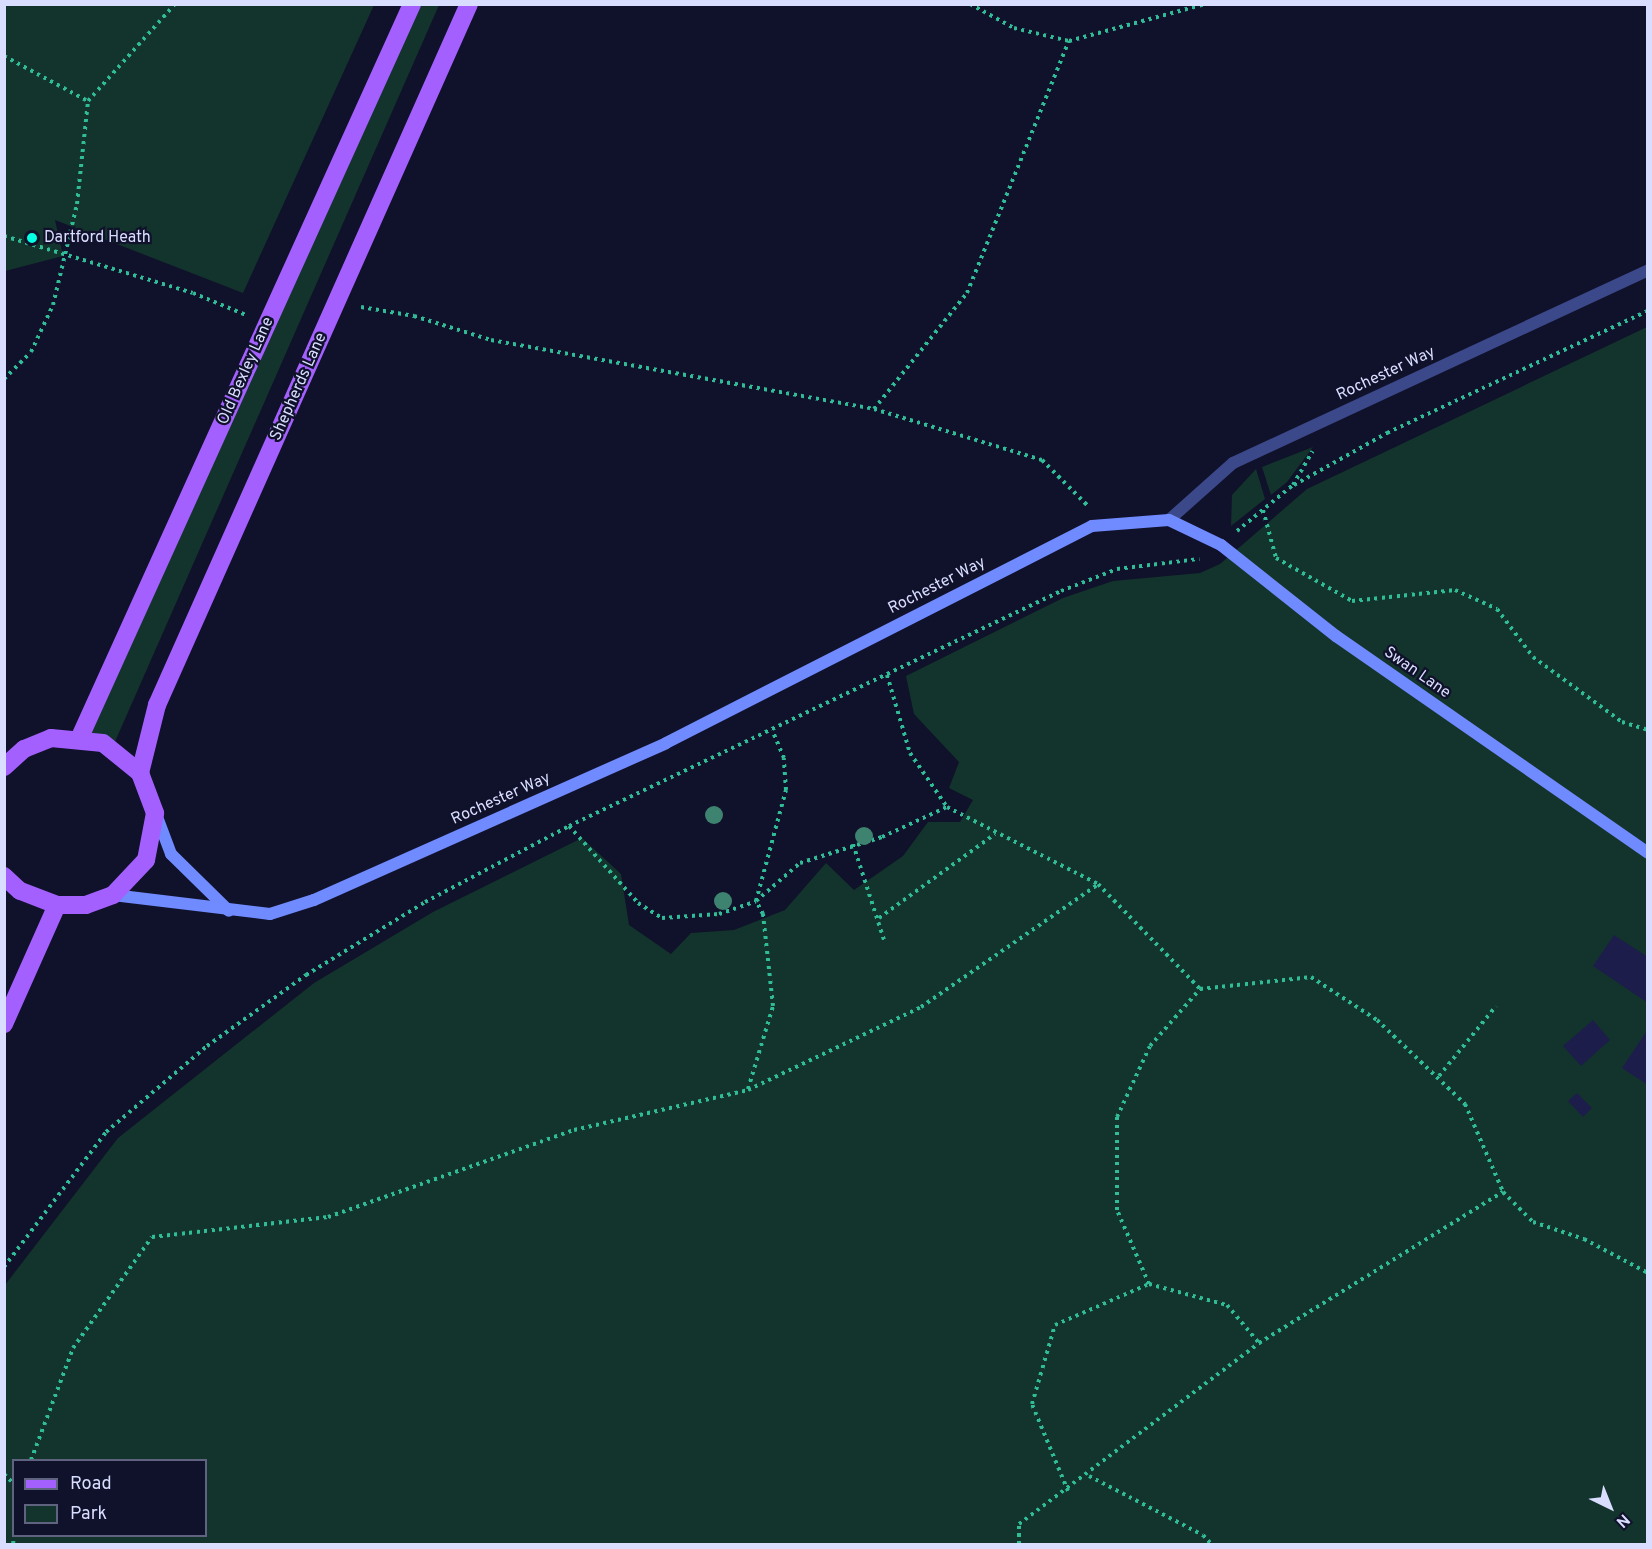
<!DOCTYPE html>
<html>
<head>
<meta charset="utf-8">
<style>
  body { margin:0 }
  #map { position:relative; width:1652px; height:1549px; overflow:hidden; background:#10112a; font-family:Overpass,sans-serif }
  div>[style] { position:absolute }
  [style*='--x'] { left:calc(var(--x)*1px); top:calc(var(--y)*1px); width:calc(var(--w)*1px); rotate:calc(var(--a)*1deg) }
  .green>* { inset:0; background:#13342c }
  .building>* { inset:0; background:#1c1d4b }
  .path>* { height:4px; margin-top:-2px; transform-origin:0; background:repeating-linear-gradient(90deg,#30bc97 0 3px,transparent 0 7.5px) }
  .street>* { height:12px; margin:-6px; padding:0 6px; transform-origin:6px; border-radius:6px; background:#3b4889 }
  .secondary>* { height:12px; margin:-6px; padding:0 6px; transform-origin:6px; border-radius:6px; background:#708aff }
  .primary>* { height:18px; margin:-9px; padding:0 9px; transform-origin:9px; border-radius:9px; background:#a360ff }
  .trees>* { width:18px; height:18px; margin:-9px; border-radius:50%; background:#3e836f }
  .dots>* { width:16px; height:16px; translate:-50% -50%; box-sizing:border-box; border:3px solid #10112a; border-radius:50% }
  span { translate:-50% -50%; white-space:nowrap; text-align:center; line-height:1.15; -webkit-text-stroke:4.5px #10112a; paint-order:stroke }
  .poi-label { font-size:16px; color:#d9ddff }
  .left { translate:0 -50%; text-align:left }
  .street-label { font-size:16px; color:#d9ddff }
  .frame { position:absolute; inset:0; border:6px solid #d9ddff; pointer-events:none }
  .legend { position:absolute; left:12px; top:1459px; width:195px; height:78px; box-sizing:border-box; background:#10112a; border:2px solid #60637f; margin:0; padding:8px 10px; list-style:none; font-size:18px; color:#d9ddff }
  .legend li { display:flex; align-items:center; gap:12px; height:30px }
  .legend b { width:30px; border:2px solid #60637f }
  .north { position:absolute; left:1580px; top:1477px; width:60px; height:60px; -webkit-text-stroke:4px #10112a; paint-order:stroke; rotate:137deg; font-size:16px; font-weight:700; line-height:24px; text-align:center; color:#d9ddff }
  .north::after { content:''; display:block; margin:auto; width:21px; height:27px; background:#d9ddff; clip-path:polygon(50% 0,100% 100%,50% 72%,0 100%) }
</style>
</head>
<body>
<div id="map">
  <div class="green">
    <i style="clip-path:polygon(5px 4px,374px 5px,243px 293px,55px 220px,63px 256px,5px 271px)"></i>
    <i style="clip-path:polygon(416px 5px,439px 5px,114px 744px,86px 731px)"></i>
    <i style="clip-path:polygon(evenodd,1647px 327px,1647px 1544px,5px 1544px,5px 1285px,118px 1138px,314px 983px,433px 912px,582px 838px,621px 874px,629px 925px,671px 954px,691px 933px,734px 930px,785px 910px,826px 863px,854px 890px,903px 856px,928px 822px,960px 822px,973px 800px,949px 788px,959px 762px,914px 714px,906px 676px,1063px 598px,1113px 581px,1200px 573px,1220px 564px,1307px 489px,1647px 327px,14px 1460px,206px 1460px,206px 1536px,14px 1536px,14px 1460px)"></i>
    <i style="clip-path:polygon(1313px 447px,1287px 482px,1271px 495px,1262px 467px)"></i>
    <i style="clip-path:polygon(1256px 469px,1265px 499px,1231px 526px,1232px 495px)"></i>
  </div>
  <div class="building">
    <i style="clip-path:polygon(1614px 935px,1648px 957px,1648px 1003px,1593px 966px)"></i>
    <i style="clip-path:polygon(1593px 1020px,1610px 1040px,1581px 1066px,1563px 1046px)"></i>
    <i style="clip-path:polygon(1648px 1029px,1648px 1085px,1622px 1068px)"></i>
    <i style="clip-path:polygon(1577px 1093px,1592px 1108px,1583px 1117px,1568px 1101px)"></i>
  </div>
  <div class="path">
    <i style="--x:970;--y:4;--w:50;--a:28.6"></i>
    <i style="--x:1014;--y:28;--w:57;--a:13.3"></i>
    <i style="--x:1069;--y:41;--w:141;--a:-15.2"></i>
    <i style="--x:4;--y:56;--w:95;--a:28.2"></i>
    <i style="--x:4;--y:236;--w:197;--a:16.8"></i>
    <i style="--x:193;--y:293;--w:57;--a:22.5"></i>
    <i style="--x:361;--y:307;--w:54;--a:9.6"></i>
    <i style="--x:414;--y:316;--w:81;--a:17.3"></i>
    <i style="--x:491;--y:340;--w:389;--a:10.2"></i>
    <i style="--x:874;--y:409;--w:149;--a:-51.3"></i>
    <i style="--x:967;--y:293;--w:272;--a:-68"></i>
    <i style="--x:4;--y:379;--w:38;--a:-45"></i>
    <i style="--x:31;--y:352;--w:52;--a:-64.9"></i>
    <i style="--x:53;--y:305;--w:104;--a:-76.6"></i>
    <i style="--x:77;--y:204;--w:104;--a:-83.9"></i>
    <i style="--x:88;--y:101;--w:130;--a:-48.1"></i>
    <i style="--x:874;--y:409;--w:176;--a:16.9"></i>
    <i style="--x:1042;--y:460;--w:64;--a:45"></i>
    <i style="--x:1294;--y:485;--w:107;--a:-29.2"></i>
    <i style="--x:1387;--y:433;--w:288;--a:-25.1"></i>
    <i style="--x:1263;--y:510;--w:50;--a:74.8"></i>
    <i style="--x:1276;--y:558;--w:87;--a:29.5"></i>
    <i style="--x:1352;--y:601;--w:104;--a:-6.1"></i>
    <i style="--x:1455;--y:590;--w:46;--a:24.3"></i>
    <i style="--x:1497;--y:609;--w:60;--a:53.1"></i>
    <i style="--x:1533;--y:657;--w:110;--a:36.1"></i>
    <i style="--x:1622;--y:722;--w:27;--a:17"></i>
    <i style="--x:1237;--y:531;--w:72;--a:-39.4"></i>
    <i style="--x:1293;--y:485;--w:39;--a:-60"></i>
    <i style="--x:887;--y:675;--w:81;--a:73.6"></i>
    <i style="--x:910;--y:753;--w:65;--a:55.6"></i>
    <i style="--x:569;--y:826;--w:103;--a:48.1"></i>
    <i style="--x:638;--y:903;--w:28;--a:32"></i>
    <i style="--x:662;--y:918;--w:57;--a:-4"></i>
    <i style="--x:719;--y:914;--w:39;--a:-19"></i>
    <i style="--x:756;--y:901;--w:58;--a:-40.8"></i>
    <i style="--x:800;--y:863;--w:86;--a:-17.6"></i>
    <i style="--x:882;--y:837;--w:72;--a:-24.8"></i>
    <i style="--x:947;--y:807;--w:169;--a:27"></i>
    <i style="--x:1098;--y:884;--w:146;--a:45.8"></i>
    <i style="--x:1200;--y:989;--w:112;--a:-6.2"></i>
    <i style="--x:1311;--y:977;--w:79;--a:33.1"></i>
    <i style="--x:1377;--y:1020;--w:122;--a:43.7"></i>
    <i style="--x:1465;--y:1104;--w:96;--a:66.6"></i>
    <i style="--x:1503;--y:1192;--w:42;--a:45"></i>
    <i style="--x:1533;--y:1222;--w:54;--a:18.4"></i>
    <i style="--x:1584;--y:1239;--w:72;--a:28"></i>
    <i style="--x:853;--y:844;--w:104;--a:72.1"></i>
    <i style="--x:879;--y:918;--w:143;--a:-35.9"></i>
    <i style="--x:1439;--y:1076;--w:90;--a:-50.8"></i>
    <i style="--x:748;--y:1089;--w:87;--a:-73.2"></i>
    <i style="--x:773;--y:1006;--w:93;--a:-96.2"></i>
    <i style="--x:763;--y:914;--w:15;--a:-118"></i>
    <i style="--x:756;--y:901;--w:115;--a:-74.9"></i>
    <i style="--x:786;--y:790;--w:32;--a:-94"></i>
    <i style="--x:784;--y:758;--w:30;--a:-113"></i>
    <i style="--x:4;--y:1267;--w:169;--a:-52.9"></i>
    <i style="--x:106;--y:1132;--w:133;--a:-40.4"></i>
    <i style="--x:207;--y:1046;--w:122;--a:-35.6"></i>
    <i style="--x:306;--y:975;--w:140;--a:-31.5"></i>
    <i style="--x:425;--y:902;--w:163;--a:-27.8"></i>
    <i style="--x:569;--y:826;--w:545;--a:-25.53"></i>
    <i style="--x:1061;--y:591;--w:60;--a:-21.4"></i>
    <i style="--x:1117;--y:569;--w:83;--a:-7"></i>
    <i style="--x:1149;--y:1284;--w:81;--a:-113.4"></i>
    <i style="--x:1117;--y:1210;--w:93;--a:-90"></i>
    <i style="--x:1117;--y:1117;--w:78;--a:-65.1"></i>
    <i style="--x:1150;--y:1046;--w:76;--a:-48.7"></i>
    <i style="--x:31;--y:1460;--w:120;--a:-69.4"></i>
    <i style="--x:73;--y:1348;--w:136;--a:-54.6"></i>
    <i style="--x:152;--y:1237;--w:177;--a:-6.5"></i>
    <i style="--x:328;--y:1217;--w:261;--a:-19.5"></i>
    <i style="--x:574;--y:1130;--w:179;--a:-12.9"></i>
    <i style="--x:748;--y:1090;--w:192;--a:-25.6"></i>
    <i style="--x:921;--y:1007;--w:214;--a:-34.7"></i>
    <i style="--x:4;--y:1474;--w:14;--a:45"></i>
    <i style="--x:1089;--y:1476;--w:128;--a:27.4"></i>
    <i style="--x:1203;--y:1535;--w:12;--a:48"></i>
    <i style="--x:1068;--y:1491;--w:94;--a:-112.5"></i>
    <i style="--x:1032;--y:1404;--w:82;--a:-73.8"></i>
    <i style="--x:1055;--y:1325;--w:103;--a:-23.6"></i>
    <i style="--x:1149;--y:1284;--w:81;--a:15.1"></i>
    <i style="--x:1227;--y:1305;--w:50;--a:49.9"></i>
    <i style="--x:13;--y:1544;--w:8;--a:-83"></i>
    <i style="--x:1019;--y:1544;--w:20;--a:-90"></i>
    <i style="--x:1019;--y:1524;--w:301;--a:-37"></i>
    <i style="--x:1259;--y:1343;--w:287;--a:-31.8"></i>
  </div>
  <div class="street">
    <i style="--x:1169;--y:520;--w:86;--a:-41.7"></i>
    <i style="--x:1233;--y:463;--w:458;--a:-24.9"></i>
  </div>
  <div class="secondary">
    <i style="--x:156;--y:814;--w:43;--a:69.4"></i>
    <i style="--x:171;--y:854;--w:81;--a:44.5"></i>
    <i style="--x:113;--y:895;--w:158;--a:6.9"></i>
    <i style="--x:270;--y:914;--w:46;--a:-17.7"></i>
    <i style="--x:314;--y:900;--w:385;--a:-24"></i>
    <i style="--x:666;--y:743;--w:478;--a:-27"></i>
    <i style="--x:1092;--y:526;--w:77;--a:-4.5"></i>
    <i style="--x:1169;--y:520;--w:58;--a:25.7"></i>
    <i style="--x:1221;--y:545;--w:147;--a:38.4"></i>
    <i style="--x:1336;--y:636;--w:380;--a:34.8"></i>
  </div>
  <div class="primary">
    <i style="--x:80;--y:737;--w:805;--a:-65.63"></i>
    <i style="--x:4;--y:767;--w:27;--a:-42"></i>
    <i style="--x:24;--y:749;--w:29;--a:-22"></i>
    <i style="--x:51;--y:738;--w:52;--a:5.5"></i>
    <i style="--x:103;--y:743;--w:48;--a:39"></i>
    <i style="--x:140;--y:773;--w:43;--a:69.4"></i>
    <i style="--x:155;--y:813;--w:48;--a:100.8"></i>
    <i style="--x:146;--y:860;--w:48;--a:133.3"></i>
    <i style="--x:113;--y:895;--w:29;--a:160"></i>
    <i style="--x:86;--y:905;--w:29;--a:180"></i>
    <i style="--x:57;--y:905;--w:40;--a:-159"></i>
    <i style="--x:20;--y:891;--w:22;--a:-137"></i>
    <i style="--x:140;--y:773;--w:70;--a:-76"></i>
    <i style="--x:157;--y:705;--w:767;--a:-66.01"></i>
    <i style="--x:4;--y:1024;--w:130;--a:-66"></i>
  </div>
  <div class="trees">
    <i style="left:714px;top:815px"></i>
    <i style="left:864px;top:836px"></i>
    <i style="left:723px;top:901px"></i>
  </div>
  <div class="dots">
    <i style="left:32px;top:238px;background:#05ffe4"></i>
  </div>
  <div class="poi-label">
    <span class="left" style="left:44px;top:238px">Dartford Heath</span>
  </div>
  <div class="street-label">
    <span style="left:246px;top:371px;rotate:-66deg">Old Bexley Lane</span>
    <span style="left:1386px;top:374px;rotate:-25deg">Rochester Way</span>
    <span style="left:299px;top:387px;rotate:-66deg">Shepherds Lane</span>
    <span style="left:937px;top:586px;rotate:-27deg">Rochester Way</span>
    <span style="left:1417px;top:673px;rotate:35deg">Swan Lane</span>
    <span style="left:501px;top:799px;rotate:-24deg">Rochester Way</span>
  </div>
  <div class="frame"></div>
  <ul class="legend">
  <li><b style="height:8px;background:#a360ff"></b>Road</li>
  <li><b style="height:16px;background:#13342c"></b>Park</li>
  </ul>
  <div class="north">N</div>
</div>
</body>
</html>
